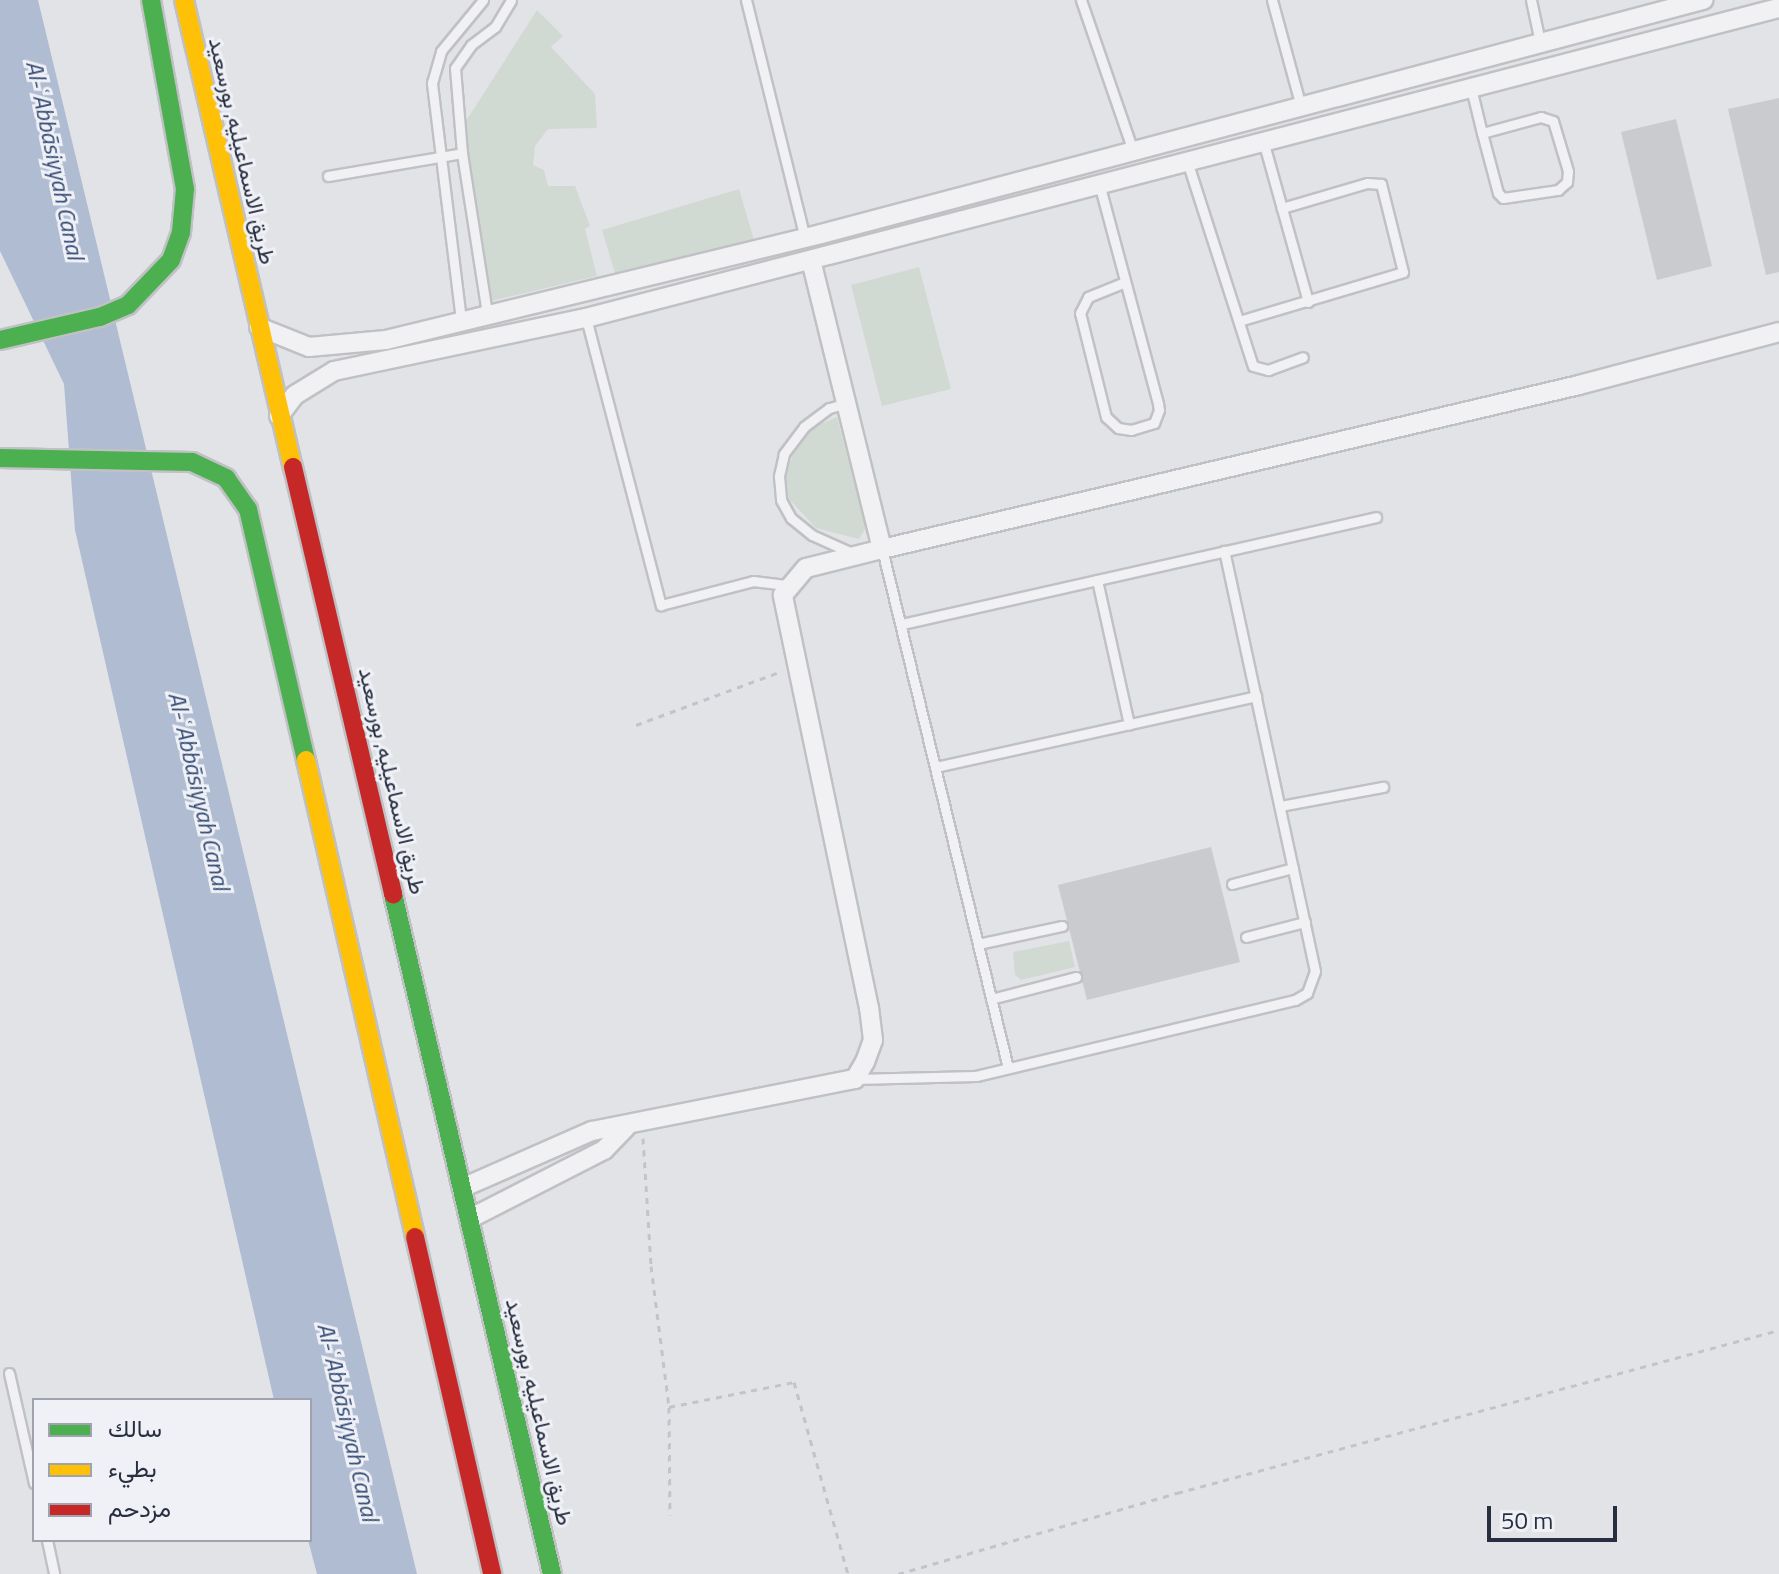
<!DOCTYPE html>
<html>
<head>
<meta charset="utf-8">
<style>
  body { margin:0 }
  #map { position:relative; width:1779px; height:1574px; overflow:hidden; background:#e2e3e7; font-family:"Titillium Web",Vazirmatn,sans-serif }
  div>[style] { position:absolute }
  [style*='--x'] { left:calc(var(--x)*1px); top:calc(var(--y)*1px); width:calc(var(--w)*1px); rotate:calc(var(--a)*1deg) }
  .green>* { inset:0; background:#d1dad2 }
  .water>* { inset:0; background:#b0bcd2 }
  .building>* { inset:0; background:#cacbcf }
  .path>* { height:3px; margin-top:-1.5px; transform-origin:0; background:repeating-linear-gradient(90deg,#c3c4ca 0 6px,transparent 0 12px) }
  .roads { filter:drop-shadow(2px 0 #c0c1c5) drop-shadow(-2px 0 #c0c1c5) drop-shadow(0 2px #c0c1c5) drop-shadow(0 -2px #c0c1c5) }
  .lane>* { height:9px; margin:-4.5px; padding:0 4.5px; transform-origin:4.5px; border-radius:4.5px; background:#f1f1f3 }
  .street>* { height:18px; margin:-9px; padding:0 9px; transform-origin:9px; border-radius:9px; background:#f1f1f3 }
  .fast>* { height:18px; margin:-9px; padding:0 9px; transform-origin:9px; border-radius:9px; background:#4caf50 }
  .slow>* { height:18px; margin:-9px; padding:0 9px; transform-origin:9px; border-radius:9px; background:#ffc107 }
  .jam>* { height:18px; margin:-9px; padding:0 9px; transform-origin:9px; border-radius:9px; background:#c62828 }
  span { translate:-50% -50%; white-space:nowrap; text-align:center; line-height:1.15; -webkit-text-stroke:6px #eff1f6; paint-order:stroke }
  .street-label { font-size:22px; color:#282f40 }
  .water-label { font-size:24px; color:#324974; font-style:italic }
  .legend { position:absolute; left:32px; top:1398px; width:280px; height:144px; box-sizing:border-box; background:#eff1f6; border:2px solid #9fa3ad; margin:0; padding:10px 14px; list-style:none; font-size:24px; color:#282f40 }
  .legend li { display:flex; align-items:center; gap:16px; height:40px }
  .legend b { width:40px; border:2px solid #9fa3ad }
  .scale { position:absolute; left:1487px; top:1506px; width:130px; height:36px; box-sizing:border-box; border:4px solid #282f40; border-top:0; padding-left:10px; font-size:24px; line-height:28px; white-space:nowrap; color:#282f40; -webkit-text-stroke:6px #eff1f6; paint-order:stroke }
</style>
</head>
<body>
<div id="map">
  <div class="green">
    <i style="clip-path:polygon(537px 10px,563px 36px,551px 47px,595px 94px,597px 128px,548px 129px,535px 146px,533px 165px,544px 170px,548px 186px,575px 186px,590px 226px,585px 229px,597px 276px,487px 302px,464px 124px)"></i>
    <i style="clip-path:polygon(739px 189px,754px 240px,615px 273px,602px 230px)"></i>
    <i style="clip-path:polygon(919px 267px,951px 389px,882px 406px,851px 285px)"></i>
    <i style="clip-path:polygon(837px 417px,866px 528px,859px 539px,816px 528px,788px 498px,786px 474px,795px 449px,816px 426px)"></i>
    <i style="clip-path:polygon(1069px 941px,1075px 967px,1021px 980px,1015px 975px,1013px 952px)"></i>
  </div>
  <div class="water">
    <i style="clip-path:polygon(0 0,38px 0,417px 1574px,317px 1574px,308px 1540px,310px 1400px,274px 1400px,75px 530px,64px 384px,0 251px)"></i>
  </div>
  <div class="building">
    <i style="clip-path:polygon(1779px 98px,1779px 272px,1766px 275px,1728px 109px)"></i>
    <i style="clip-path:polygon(1676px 119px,1712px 266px,1657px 280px,1621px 132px)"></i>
    <i style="clip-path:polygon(1211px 847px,1240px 962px,1087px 1000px,1058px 885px)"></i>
  </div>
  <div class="path">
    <i style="--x:636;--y:725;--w:156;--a:-20.3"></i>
    <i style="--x:643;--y:1138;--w:128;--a:86.4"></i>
    <i style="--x:651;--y:1266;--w:142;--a:82.7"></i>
    <i style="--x:669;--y:1407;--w:108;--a:89.5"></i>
    <i style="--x:669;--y:1407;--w:127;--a:-11.3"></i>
    <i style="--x:794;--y:1382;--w:199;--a:74.3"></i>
    <i style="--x:898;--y:1574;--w:291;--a:-16.2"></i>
    <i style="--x:1177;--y:1493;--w:624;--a:-15.15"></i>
  </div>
  <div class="roads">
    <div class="lane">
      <i style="--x:746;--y:0;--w:245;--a:76.1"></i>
      <i style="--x:1081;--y:0;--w:160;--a:71"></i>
      <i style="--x:1272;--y:0;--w:111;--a:74.8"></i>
      <i style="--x:1531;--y:0;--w:43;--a:77.9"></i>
      <i style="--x:1471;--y:88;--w:46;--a:76.3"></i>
      <i style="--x:1482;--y:133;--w:62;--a:75.1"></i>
      <i style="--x:1498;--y:193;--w:7;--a:45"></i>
      <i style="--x:1503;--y:198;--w:56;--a:-8.3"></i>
      <i style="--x:1558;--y:190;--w:12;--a:-42"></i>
      <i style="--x:1567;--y:182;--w:11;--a:-85"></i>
      <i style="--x:1568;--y:171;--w:52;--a:-106.7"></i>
      <i style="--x:1553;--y:121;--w:13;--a:-162"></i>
      <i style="--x:1541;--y:117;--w:61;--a:164.8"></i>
      <i style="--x:1264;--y:144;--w:164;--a:74.4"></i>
      <i style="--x:1188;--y:164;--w:212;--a:72.2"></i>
      <i style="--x:1253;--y:366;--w:16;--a:15"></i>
      <i style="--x:1268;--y:370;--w:37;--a:-20"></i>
      <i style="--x:328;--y:176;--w:136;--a:-9.7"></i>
      <i style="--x:1100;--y:187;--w:225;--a:75"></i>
      <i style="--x:1158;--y:404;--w:6;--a:81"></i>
      <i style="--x:1159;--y:410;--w:14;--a:111"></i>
      <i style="--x:1154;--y:423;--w:24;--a:163"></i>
      <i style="--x:1131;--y:430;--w:13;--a:-171"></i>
      <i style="--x:1118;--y:428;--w:16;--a:-137"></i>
      <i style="--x:1106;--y:417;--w:107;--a:-104"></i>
      <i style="--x:1080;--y:313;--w:18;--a:-63"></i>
      <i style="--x:1088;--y:297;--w:40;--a:-22"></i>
      <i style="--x:487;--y:313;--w:162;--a:-98.9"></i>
      <i style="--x:462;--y:153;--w:85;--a:-94.7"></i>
      <i style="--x:455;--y:68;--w:28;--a:-55"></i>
      <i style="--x:471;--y:45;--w:30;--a:-37"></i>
      <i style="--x:495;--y:27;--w:31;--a:-59"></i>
      <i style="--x:586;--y:318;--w:297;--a:75.4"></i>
      <i style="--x:661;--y:605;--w:95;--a:-14.6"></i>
      <i style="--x:753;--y:581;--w:35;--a:7"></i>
      <i style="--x:461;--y:320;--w:239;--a:-97"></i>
      <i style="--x:432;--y:83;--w:33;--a:-74"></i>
      <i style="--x:441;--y:51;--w:66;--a:-50.5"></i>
      <i style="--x:1239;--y:321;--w:171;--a:-16.6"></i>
      <i style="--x:1403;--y:272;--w:91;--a:-104"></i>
      <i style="--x:1381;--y:184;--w:14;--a:-176"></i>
      <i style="--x:1367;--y:183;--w:89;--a:163.6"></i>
      <i style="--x:847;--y:403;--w:19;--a:164"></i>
      <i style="--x:829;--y:408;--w:31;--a:143"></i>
      <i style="--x:804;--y:427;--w:34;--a:127"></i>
      <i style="--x:784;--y:454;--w:23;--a:103"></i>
      <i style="--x:779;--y:476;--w:24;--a:85"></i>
      <i style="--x:781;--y:500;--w:21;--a:61"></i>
      <i style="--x:791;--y:518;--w:27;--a:39"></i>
      <i style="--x:812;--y:535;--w:46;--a:24.3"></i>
      <i style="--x:882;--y:549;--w:534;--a:76.35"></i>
      <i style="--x:1097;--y:580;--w:148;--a:77.5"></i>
      <i style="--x:902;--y:624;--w:486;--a:-12.7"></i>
      <i style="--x:936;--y:767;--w:328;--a:-12.5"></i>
      <i style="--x:1280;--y:806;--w:105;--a:-10.5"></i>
      <i style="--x:1232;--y:884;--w:63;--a:-14.7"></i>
      <i style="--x:1246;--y:937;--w:61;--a:-14.3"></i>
      <i style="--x:978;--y:944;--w:86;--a:-12.1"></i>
      <i style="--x:991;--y:999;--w:88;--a:-14.5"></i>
      <i style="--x:855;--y:1079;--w:121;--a:-1.4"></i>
      <i style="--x:976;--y:1076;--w:328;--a:-13.4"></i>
      <i style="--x:1295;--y:1000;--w:14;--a:-30"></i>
      <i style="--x:1307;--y:993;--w:23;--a:-70"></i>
      <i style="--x:1315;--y:971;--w:430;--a:-102.2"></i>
      <i style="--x:9;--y:1373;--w:113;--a:77.2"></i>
      <i style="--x:47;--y:1540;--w:35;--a:78"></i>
    </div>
    <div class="street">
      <i style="--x:259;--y:327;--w:54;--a:21.8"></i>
      <i style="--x:309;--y:347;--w:77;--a:-5.2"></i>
      <i style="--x:386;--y:340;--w:448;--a:-13.7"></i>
      <i style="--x:821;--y:234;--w:913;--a:-14.86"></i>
      <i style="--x:279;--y:416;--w:26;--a:-53"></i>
      <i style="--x:295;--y:395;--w:46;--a:-31.6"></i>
      <i style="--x:334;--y:371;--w:258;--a:-11.9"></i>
      <i style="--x:586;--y:318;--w:1233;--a:-14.57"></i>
      <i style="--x:882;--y:549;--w:716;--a:-13.24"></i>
      <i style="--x:1579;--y:385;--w:207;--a:-14.8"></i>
      <i style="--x:462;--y:1188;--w:142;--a:-23.7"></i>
      <i style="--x:592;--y:1131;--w:268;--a:-11.2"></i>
      <i style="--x:855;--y:1079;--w:20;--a:-60"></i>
      <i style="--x:865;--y:1062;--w:23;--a:-70"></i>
      <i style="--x:873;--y:1040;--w:32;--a:-97"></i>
      <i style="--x:869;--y:1008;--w:422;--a:-101.8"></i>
      <i style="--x:783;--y:595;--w:35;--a:-50"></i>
      <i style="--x:806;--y:568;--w:78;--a:-14"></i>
      <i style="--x:882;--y:549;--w:297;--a:-103.8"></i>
      <i style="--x:469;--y:1219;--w:152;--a:-27.1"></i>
      <i style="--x:604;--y:1150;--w:32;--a:-46"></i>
    </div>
    <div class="fast">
      <i style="--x:0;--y:340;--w:103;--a:-13"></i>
      <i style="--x:100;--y:317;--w:30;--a:-23"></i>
      <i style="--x:128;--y:305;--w:62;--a:-46.3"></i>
      <i style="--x:171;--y:260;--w:30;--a:-70"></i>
      <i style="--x:181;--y:232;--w:43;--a:-84.7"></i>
      <i style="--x:185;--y:189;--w:192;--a:-100.2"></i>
      <i style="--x:0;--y:458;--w:192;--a:1.2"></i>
      <i style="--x:192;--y:462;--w:38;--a:25"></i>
      <i style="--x:226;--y:478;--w:38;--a:55"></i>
      <i style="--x:248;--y:509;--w:258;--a:77"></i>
      <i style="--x:393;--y:894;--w:698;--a:76.84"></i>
    </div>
    <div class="slow">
      <i style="--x:184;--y:0;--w:480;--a:76.9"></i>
      <i style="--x:306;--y:760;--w:489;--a:77.1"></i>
    </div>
    <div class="jam">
      <i style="--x:293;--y:467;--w:439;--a:76.8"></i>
      <i style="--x:415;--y:1237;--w:346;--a:77.1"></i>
    </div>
  </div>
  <div class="street-label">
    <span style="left:242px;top:151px;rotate:77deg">طريق الاسماعيليه, بورسعيد</span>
    <span style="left:392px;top:781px;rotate:77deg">طريق الاسماعيليه, بورسعيد</span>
    <span style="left:539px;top:1412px;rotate:77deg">طريق الاسماعيليه, بورسعيد</span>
  </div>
  <div class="water-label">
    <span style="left:55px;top:160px;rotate:78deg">Al-ʿAbbāsiyyah Canal</span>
    <span style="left:199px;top:791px;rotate:77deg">Al-ʿAbbāsiyyah Canal</span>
    <span style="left:348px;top:1422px;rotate:77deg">Al-ʿAbbāsiyyah Canal</span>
  </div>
  <ul class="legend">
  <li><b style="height:10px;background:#4caf50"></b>سالك</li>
  <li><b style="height:10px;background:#ffc107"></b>بطيء</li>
  <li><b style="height:10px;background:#c62828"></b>مزدحم</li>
  </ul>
  <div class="scale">50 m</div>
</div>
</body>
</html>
